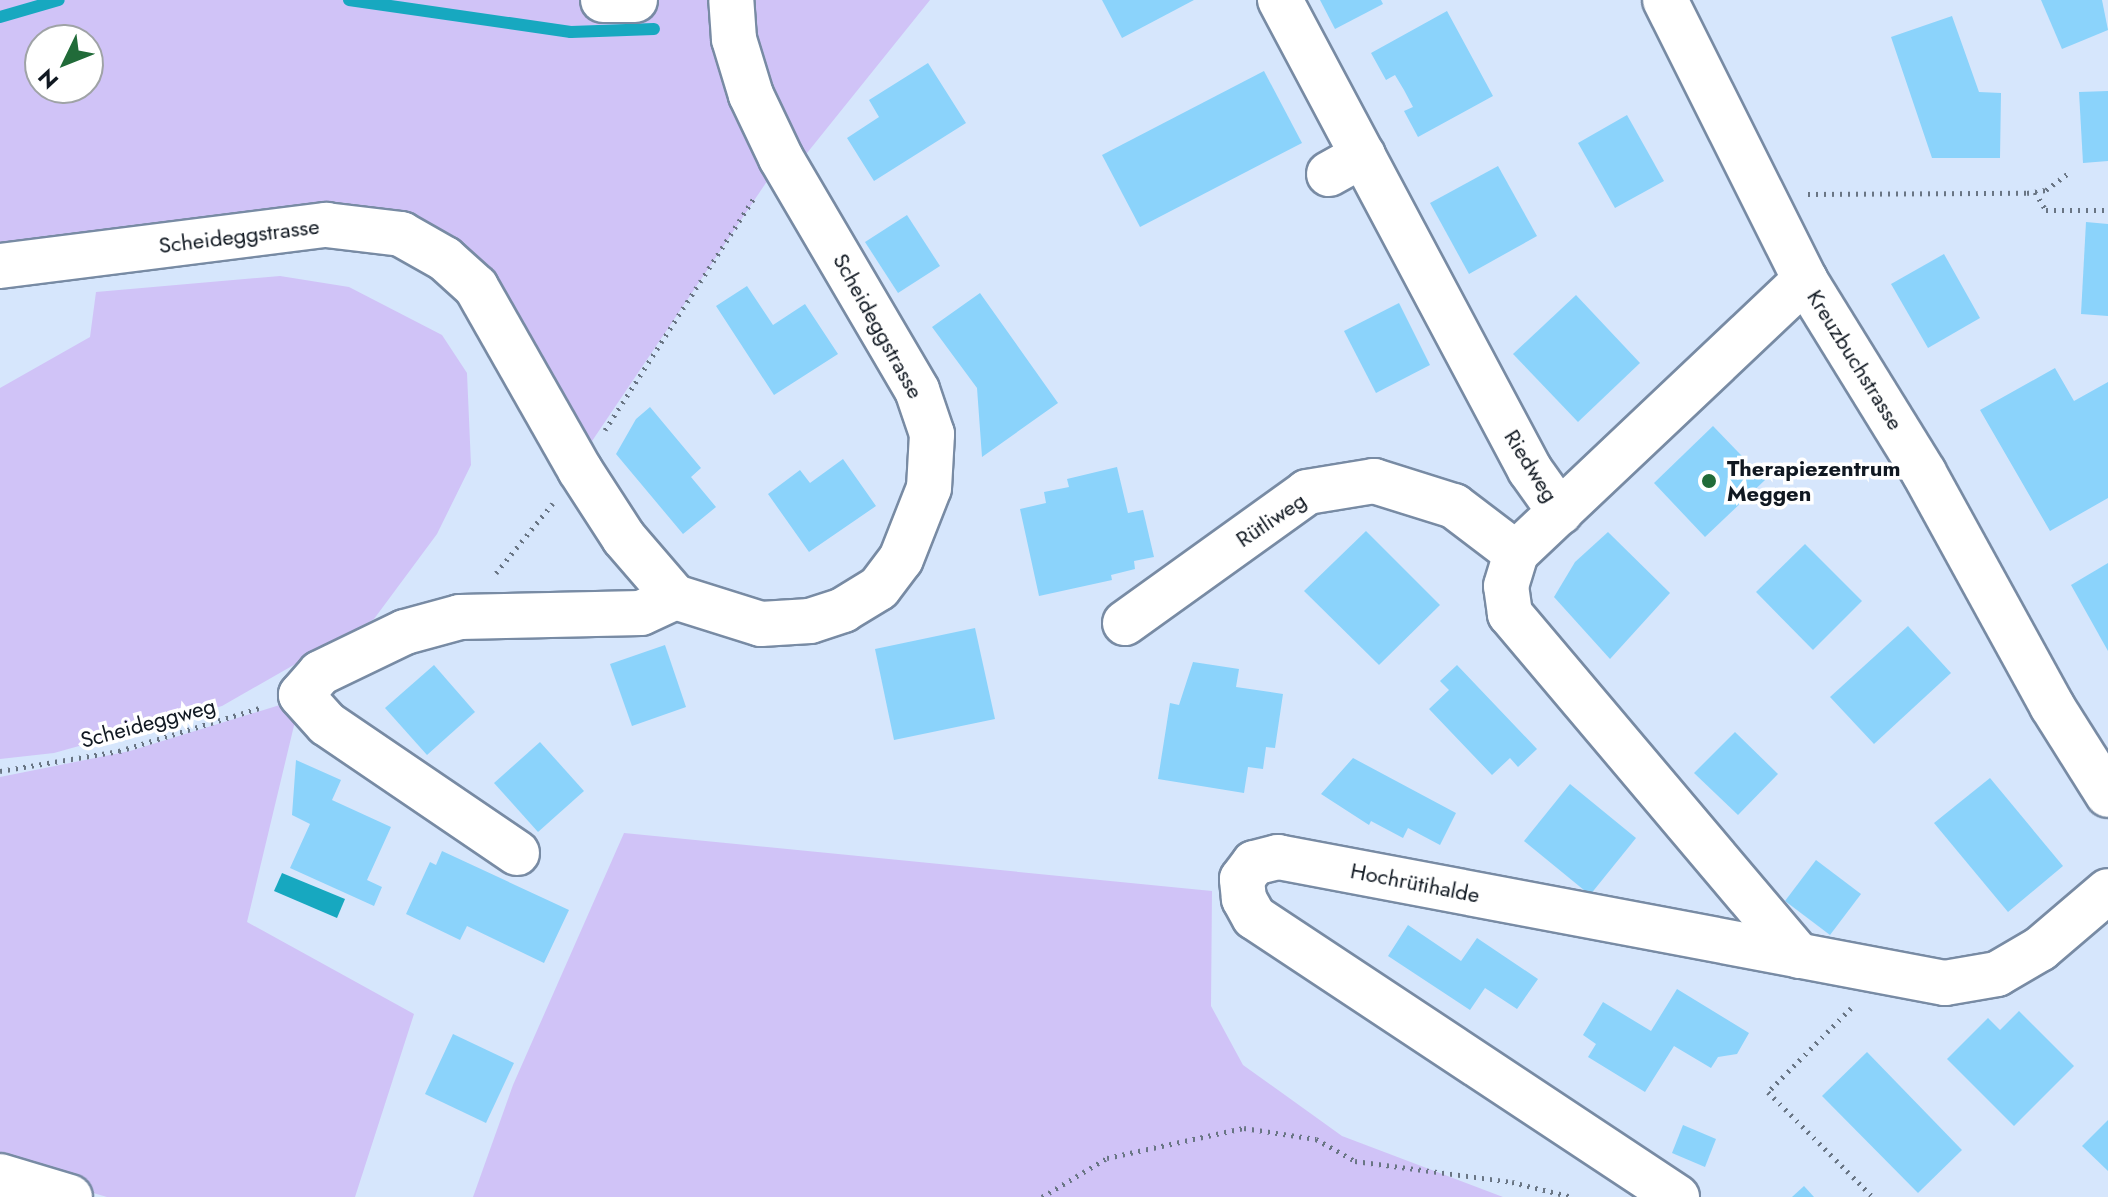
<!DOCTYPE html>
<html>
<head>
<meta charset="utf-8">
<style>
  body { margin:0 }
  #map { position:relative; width:2108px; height:1197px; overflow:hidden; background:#d6e6fc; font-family:Jost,sans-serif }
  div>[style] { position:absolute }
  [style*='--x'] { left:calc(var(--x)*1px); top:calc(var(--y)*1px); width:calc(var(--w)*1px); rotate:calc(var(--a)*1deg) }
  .green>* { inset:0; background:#d0c3f7 }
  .water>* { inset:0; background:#17a8c0 }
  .stream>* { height:12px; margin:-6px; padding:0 6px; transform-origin:6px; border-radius:6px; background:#17a8c0 }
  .building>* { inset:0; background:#8bd3fb }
  .path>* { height:5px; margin-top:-2.5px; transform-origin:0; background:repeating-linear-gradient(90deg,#697584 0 2px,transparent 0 8px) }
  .roads { filter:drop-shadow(2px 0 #788ba4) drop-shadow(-2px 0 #788ba4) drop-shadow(0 2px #788ba4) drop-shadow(0 -2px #788ba4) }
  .minor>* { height:44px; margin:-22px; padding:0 22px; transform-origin:22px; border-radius:22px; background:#fff }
  .dots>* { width:22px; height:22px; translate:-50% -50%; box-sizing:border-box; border:4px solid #fff; border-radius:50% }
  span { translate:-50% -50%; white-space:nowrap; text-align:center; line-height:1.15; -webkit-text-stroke:7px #fff; paint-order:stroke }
  .street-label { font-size:22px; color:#101821 }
  .poi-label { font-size:22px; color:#101821; font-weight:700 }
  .left { translate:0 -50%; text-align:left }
  .north { position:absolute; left:24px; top:24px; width:80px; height:80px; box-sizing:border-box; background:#fff; border:2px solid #9fa3a6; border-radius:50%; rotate:227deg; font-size:22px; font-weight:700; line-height:32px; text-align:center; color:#101821 }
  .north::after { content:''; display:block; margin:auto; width:28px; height:36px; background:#216b39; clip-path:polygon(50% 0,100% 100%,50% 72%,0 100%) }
</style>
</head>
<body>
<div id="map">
  <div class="green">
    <i style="clip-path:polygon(evenodd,0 0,930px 0,803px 158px,774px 171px,586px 450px,396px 221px,0 253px,0 0,40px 40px,88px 40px,88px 88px,40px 88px,40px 40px)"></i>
    <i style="clip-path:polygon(280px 276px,349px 287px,442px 335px,467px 373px,471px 465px,437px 534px,374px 619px,222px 706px,54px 753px,0 759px,0 388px,90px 337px,96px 292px)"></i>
    <i style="clip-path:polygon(283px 704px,297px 713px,247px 922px,414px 1014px,355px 1197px,107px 1197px,0 1166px,0 777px,130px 751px)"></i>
    <i style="clip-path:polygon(624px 833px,1212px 891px,1211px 1006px,1243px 1065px,1342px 1136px,1503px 1197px,473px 1197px,513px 1085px)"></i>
  </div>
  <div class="water">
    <i style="clip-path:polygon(282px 873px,345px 899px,337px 918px,274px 891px)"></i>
  </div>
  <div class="stream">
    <i style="--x:349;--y:0;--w:224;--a:8.2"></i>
    <i style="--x:571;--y:32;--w:83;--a:-2.1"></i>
    <i style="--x:0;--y:17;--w:61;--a:-16.1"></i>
  </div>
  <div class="building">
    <i style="clip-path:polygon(1102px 0,1194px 0,1122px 38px)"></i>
    <i style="clip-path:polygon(1320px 0,1381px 0,1383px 4px,1335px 29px)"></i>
    <i style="clip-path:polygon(2041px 0,2102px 0,2108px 30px,2062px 49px)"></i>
    <i style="clip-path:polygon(1447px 11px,1493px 96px,1418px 137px,1404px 111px,1413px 107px,1404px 90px,1395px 75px,1386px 80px,1371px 53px)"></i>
    <i style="clip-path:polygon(1952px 16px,1979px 92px,2001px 93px,2000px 158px,1932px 158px,1891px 37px)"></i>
    <i style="clip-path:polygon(928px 63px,966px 123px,874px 181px,847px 138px,879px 117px,869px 100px)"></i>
    <i style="clip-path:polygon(1264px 71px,1302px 143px,1140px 227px,1102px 155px)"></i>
    <i style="clip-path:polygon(2108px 91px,2108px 161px,2083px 163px,2079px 92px)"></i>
    <i style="clip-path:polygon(1627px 115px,1664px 181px,1615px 208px,1578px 143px)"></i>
    <i style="clip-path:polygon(1498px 166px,1537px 236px,1469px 274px,1430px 203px)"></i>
    <i style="clip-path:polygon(907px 215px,940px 266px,898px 293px,865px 242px)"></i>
    <i style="clip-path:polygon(2086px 222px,2108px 224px,2108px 316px,2081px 314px)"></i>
    <i style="clip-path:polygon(1944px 254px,1980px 318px,1928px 348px,1891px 284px)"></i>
    <i style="clip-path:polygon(747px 286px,773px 325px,805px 304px,838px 354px,774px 395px,716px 306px)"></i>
    <i style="clip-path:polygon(980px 293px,1058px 403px,982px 457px,977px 388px,932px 327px)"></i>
    <i style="clip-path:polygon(1576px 295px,1640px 363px,1578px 422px,1513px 354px)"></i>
    <i style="clip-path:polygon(1399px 303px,1430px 365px,1376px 393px,1344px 331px)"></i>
    <i style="clip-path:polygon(2055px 368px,2074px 401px,2108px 382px,2108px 498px,2050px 531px,1980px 410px)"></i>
    <i style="clip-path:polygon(650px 407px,701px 468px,691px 477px,716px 507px,683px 534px,616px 454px,636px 419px)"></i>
    <i style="clip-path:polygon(1713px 426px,1765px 480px,1705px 537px,1654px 483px)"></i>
    <i style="clip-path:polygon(843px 459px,876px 506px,809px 552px,768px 494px,800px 470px,810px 483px)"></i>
    <i style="clip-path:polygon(1117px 467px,1128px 513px,1143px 510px,1154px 557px,1134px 561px,1135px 569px,1111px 575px,1112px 580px,1039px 596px,1020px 509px,1046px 503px,1044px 492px,1069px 487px,1067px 479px)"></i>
    <i style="clip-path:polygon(1366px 531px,1440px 605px,1379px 665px,1304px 591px)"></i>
    <i style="clip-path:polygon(1608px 532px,1670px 593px,1610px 659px,1554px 597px,1575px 562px)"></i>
    <i style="clip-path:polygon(1805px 544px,1862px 601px,1813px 650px,1756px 592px)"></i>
    <i style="clip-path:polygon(2108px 563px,2108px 651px,2071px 585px)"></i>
    <i style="clip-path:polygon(1908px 626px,1951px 673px,1874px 744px,1830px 697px)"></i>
    <i style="clip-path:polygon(975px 628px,995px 719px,894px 740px,875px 649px)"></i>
    <i style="clip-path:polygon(665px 645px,686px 707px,632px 726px,610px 664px)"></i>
    <i style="clip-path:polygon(1193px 662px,1239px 669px,1236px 687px,1283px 694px,1275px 748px,1266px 747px,1263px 769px,1248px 767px,1244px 793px,1158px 779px,1170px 703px,1179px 705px)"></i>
    <i style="clip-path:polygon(434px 665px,475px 712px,427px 755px,385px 708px)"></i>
    <i style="clip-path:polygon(1457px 665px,1537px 749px,1518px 767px,1510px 758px,1492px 775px,1429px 709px,1449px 690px,1440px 681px)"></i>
    <i style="clip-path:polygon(1735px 732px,1778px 774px,1738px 815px,1694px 773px)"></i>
    <i style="clip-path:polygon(540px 742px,584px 791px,538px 832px,494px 783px)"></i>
    <i style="clip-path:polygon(1353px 758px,1456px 813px,1440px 845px,1408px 828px,1403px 838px,1371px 821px,1369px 825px,1321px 794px)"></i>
    <i style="clip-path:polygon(296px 760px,341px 780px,332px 800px,391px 827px,367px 880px,382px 887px,374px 906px,290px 868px,310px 824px,292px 815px)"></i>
    <i style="clip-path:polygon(1990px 778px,2063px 866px,2008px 912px,1934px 823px)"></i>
    <i style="clip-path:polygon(1570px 784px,1636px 838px,1590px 895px,1524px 841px)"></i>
    <i style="clip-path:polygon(442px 851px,569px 910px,544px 963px,467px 926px,460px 940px,406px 914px,430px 862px,436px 865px)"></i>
    <i style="clip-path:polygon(1816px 860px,1861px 894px,1830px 935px,1785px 901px)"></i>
    <i style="clip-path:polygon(1408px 925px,1461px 961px,1477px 938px,1538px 979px,1517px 1009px,1485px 988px,1470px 1010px,1388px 956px)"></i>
    <i style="clip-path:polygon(1677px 989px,1749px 1033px,1737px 1054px,1718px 1057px,1711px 1068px,1674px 1046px,1645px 1092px,1588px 1057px,1596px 1044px,1583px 1035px,1603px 1002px,1651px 1031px)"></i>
    <i style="clip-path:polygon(2019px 1011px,2074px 1066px,2014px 1126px,1947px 1059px,1988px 1018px,2000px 1030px)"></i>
    <i style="clip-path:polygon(453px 1034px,514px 1063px,486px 1123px,425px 1094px)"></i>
    <i style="clip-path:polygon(1867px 1052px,1962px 1150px,1918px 1193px,1822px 1096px)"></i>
    <i style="clip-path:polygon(2108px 1120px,2108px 1171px,2082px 1146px)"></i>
    <i style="clip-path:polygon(1683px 1125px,1716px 1139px,1705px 1167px,1672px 1153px)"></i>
    <i style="clip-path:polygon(1804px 1186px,1814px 1197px,1792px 1197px)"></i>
  </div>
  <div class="path">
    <i style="--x:2035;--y:192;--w:21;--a:59"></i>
    <i style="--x:2046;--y:210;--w:62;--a:0"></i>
    <i style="--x:1808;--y:194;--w:219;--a:-0.3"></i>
    <i style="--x:2027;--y:193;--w:19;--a:-9"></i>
    <i style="--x:2046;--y:190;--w:31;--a:-37"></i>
    <i style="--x:605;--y:430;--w:278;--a:-57.3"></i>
    <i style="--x:496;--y:573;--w:90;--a:-50.8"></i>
    <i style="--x:0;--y:771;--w:121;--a:-9.5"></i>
    <i style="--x:119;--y:751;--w:151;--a:-17"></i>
    <i style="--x:1851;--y:1008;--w:118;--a:134.7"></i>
    <i style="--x:1768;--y:1092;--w:147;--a:45"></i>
    <i style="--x:1042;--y:1197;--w:76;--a:-31"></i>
    <i style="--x:1107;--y:1158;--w:140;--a:-12.4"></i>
    <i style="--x:1244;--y:1128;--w:73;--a:8.7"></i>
    <i style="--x:1316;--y:1139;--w:45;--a:29.4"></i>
    <i style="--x:1355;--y:1161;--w:158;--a:7.6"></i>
    <i style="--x:1512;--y:1182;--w:62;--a:14"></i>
  </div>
  <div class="roads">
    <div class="minor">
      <i style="--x:603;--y:0;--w:32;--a:0"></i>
      <i style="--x:1280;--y:0;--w:532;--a:61.99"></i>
      <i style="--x:1530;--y:470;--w:52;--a:54.5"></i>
      <i style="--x:1665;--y:0;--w:313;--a:63.4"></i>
      <i style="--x:1805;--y:280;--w:227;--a:58.3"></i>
      <i style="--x:1924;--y:473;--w:266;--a:61.2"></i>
      <i style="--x:2052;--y:706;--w:105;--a:57.8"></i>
      <i style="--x:1329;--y:174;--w:39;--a:-29"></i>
      <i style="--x:0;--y:266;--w:329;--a:-7.2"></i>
      <i style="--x:326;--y:225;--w:76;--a:6.8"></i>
      <i style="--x:401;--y:234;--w:51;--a:29.6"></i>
      <i style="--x:445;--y:259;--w:42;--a:42.1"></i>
      <i style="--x:476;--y:287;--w:210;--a:60.4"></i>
      <i style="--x:580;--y:470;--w:81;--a:57.1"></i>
      <i style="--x:624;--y:538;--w:78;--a:49.2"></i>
      <i style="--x:675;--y:597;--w:90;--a:17.4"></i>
      <i style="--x:761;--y:624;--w:49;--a:-3.5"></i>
      <i style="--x:810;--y:621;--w:35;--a:-18"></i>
      <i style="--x:843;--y:610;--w:42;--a:-31.4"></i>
      <i style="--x:879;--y:588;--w:36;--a:-53"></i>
      <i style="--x:901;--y:559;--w:76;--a:-68.5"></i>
      <i style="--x:929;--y:488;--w:54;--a:-86.8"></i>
      <i style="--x:932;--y:434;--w:46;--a:-108.8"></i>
      <i style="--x:917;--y:390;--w:269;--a:-120.4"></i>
      <i style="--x:781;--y:158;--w:70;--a:-115.5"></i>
      <i style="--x:751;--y:95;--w:59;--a:-106.9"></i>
      <i style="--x:734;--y:39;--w:39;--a:-94"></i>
      <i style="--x:1125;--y:623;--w:224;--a:-35.7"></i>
      <i style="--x:1307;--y:492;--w:68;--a:-9.3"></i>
      <i style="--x:1374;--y:481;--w:84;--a:17.4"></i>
      <i style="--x:1454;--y:506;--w:78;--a:37.2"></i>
      <i style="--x:517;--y:853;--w:230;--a:-145.8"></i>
      <i style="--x:327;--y:724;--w:39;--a:-132"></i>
      <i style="--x:301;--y:695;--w:29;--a:-49"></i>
      <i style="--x:320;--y:673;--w:94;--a:-25.8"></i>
      <i style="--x:405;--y:632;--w:57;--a:-15.3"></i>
      <i style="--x:460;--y:617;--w:181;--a:-1.3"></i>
      <i style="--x:641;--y:613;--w:38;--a:-25"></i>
      <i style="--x:1799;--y:956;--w:448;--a:-130.2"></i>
      <i style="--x:1510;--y:614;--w:28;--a:-98"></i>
      <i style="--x:1506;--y:586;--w:34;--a:-73"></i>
      <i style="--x:1516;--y:553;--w:398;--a:-43.4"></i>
      <i style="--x:0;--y:1176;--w:73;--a:16.7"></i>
      <i style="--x:1677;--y:1197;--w:507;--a:-146.5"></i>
      <i style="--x:1254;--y:917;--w:21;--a:-119"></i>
      <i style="--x:1244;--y:899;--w:20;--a:-96"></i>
      <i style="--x:1242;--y:879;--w:20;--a:-53"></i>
      <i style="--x:1254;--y:863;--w:25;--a:-14"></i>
      <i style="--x:1278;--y:857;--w:679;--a:10.7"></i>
      <i style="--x:1945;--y:983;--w:53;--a:-9.8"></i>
      <i style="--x:1997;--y:974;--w:50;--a:-30.2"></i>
      <i style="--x:2040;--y:949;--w:89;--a:-40.5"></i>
    </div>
  </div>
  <div class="dots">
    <i style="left:1709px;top:481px;background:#216b39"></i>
  </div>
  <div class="street-label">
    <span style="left:239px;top:236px;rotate:-7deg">Scheideggstrasse</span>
    <span style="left:878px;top:326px;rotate:61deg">Scheideggstrasse</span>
    <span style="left:1855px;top:360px;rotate:58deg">Kreuzbuchstrasse</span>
    <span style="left:1531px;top:466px;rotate:58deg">Riedweg</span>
    <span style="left:1271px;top:520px;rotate:-34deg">Rütliweg</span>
    <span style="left:148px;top:723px;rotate:-15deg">Scheideggweg</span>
    <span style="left:1415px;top:883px;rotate:11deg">Hochrütihalde</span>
  </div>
  <div class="poi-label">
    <span class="left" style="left:1727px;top:481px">Therapiezentrum<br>Meggen</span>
  </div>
  <div class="north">N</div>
</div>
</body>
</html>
